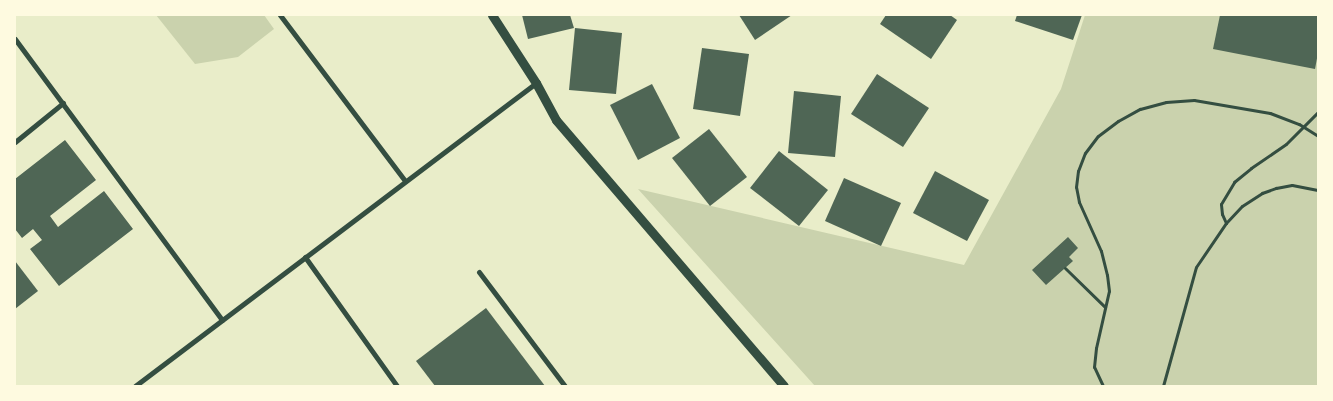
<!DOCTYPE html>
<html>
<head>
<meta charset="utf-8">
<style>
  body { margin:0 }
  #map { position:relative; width:1333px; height:401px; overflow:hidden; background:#e9edc9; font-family:"Public Sans",sans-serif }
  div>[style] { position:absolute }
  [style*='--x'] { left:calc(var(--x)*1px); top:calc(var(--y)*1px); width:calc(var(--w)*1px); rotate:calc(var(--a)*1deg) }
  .green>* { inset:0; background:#cad2ad }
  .building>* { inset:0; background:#4f6655 }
  .path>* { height:3px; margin:-1.5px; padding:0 1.5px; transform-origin:1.5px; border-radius:1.5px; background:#344e41 }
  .minor>* { height:5px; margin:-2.5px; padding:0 2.5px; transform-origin:2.5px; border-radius:2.5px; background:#344e41 }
  .tertiary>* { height:9px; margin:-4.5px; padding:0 4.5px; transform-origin:4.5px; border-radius:4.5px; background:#344e41 }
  span { translate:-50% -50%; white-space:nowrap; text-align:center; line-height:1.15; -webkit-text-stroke:4.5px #fefae0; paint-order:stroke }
  .frame { position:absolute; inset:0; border:16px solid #fefae0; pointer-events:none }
</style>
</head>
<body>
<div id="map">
  <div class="green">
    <i style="clip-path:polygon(156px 15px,264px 15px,274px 29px,238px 57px,195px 64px)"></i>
    <i style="clip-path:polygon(1085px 15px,1318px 15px,1318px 386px,815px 386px,638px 189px,964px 265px,1061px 89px)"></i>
  </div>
  <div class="building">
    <i style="clip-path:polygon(522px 15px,570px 15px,574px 28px,528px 39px)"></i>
    <i style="clip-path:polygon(739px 15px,792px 15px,755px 40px)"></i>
    <i style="clip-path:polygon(886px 15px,950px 15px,957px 20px,931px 59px,880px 24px)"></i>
    <i style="clip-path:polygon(1017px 15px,1082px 15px,1073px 40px,1015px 21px)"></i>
    <i style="clip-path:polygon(1220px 15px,1318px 15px,1318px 53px,1315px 69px,1213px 49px)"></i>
    <i style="clip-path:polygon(575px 28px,622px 33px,616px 94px,569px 90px)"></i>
    <i style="clip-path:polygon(702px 48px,749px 54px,740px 116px,693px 109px)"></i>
    <i style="clip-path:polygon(877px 74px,929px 108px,903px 147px,851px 114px)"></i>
    <i style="clip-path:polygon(652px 84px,680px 138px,638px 160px,610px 105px)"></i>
    <i style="clip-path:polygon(794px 91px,841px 96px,835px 157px,788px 153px)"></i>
    <i style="clip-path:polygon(709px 129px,747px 177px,710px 206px,672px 158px)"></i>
    <i style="clip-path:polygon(65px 140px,96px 180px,50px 216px,58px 227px,104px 191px,133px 229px,59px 286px,30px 249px,42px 240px,33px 229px,22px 238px,15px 229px,15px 179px)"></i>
    <i style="clip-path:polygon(779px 151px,828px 190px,799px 226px,750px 188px)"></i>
    <i style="clip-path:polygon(935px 171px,989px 200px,967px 241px,913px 213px)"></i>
    <i style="clip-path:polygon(844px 178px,901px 203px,881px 246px,825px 221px)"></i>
    <i style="clip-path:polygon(1068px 237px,1078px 248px,1069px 257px,1073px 261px,1046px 285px,1032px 270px)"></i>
    <i style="clip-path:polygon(15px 261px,38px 291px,15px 309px)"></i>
    <i style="clip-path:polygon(486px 308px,545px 386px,435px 386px,416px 361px)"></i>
  </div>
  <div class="path">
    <i style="--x:1226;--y:223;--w:10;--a:-114"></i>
    <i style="--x:1222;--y:214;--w:10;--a:-96"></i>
    <i style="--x:1221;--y:204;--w:26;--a:-59"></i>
    <i style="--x:1234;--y:182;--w:22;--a:-39"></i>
    <i style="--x:1251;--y:168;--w:42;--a:-34.4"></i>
    <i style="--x:1286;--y:144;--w:45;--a:-45"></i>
    <i style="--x:1065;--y:268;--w:56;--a:44.3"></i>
    <i style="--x:1103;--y:386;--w:21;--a:-115"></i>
    <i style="--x:1094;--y:367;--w:19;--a:-84"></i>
    <i style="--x:1096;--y:348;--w:58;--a:-77.2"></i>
    <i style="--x:1109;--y:291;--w:16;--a:-97"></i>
    <i style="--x:1107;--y:275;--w:25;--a:-104"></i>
    <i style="--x:1101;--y:251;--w:54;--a:-114.2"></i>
    <i style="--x:1079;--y:202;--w:15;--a:-101"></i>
    <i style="--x:1076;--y:187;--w:16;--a:-83"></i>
    <i style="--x:1078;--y:171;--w:19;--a:-69"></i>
    <i style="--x:1085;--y:153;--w:21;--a:-53"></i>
    <i style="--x:1098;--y:136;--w:25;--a:-37"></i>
    <i style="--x:1118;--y:121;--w:25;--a:-29"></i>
    <i style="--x:1140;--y:109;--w:27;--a:-15"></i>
    <i style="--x:1166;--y:102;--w:28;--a:-4"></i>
    <i style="--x:1194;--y:100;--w:77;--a:9.7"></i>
    <i style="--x:1270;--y:113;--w:31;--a:21"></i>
    <i style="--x:1299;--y:124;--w:22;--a:32"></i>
    <i style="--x:1163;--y:386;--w:123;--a:-74.5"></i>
    <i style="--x:1196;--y:267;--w:53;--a:-55.7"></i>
    <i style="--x:1226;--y:223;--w:23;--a:-47"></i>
    <i style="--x:1242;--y:206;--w:24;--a:-33"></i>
    <i style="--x:1262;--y:193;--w:15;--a:-20"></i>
    <i style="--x:1276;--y:188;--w:16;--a:-11"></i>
    <i style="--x:1292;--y:185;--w:26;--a:11"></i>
  </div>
  <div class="minor">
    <i style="--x:280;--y:15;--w:208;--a:53"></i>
    <i style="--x:15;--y:39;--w:349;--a:53.6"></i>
    <i style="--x:15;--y:142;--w:62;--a:-39.1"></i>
    <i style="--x:305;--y:257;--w:158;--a:54.5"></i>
    <i style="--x:479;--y:272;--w:143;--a:53"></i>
    <i style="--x:135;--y:386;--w:503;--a:-37.08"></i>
  </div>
  <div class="tertiary">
    <i style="--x:492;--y:15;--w:81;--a:57.1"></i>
    <i style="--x:536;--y:83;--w:42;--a:61.6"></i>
    <i style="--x:556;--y:120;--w:350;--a:49.4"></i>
  </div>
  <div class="frame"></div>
</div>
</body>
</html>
